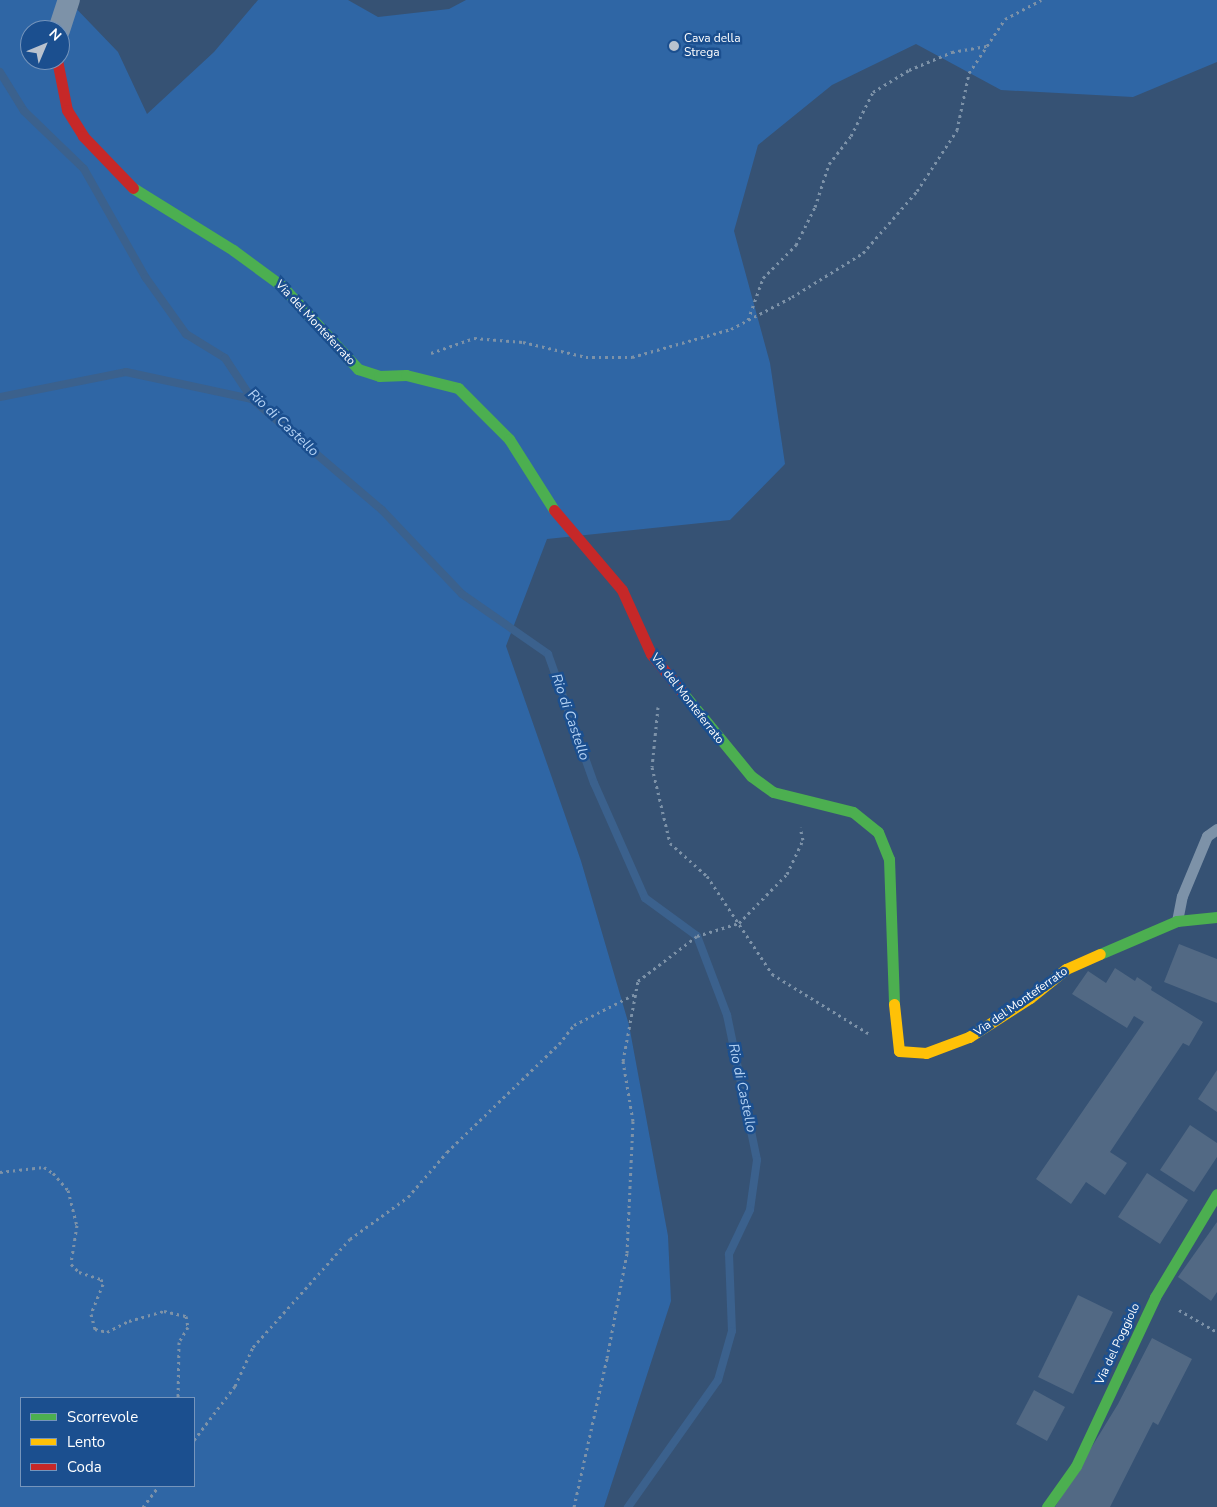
<!DOCTYPE html>
<html>
<head>
<meta charset="utf-8">
<style>
  body { margin:0 }
  #map { position:relative; width:1217px; height:1507px; overflow:hidden; background:#365274; font-family:"Nunito Sans",sans-serif }
  div>[style] { position:absolute }
  [style*='--x'] { left:calc(var(--x)*1px); top:calc(var(--y)*1px); width:calc(var(--w)*1px); rotate:calc(var(--a)*1deg) }
  .green>* { inset:0; background:#2f66a5 }
  .stream>* { height:8px; margin:-4px; padding:0 4px; transform-origin:4px; border-radius:4px; background:#3b618d }
  .building>* { inset:0; background:#526984 }
  .path>* { height:3px; margin-top:-1.5px; transform-origin:0; background:repeating-linear-gradient(90deg,#7d92a8 0 2.5px,transparent 0 6.5px) }
  .lane>* { height:11px; margin:-5.5px; padding:0 5.5px; transform-origin:5.5px; border-radius:5.5px; background:#7d92a8 }
  .street>* { height:22px; margin:-11px; padding:0 11px; transform-origin:11px; border-radius:11px; background:#7d92a8 }
  .fast>* { height:11px; margin:-5.5px; padding:0 5.5px; transform-origin:5.5px; border-radius:5.5px; background:#4caf50 }
  .slow>* { height:11px; margin:-5.5px; padding:0 5.5px; transform-origin:5.5px; border-radius:5.5px; background:#ffc107 }
  .jam>* { height:11px; margin:-5.5px; padding:0 5.5px; transform-origin:5.5px; border-radius:5.5px; background:#c62828 }
  .dots>* { width:14px; height:14px; translate:-50% -50%; box-sizing:border-box; border:2px solid #1b4f8f; border-radius:50% }
  span { translate:-50% -50%; white-space:nowrap; text-align:center; line-height:1.15; -webkit-text-stroke:5px #1b4f8f; paint-order:stroke }
  .poi-label { font-size:12px; color:#fff }
  .left { translate:0 -50%; text-align:left }
  .street-label { font-size:12px; color:#fff }
  .water-label { font-size:14px; color:#b5d3f5; font-style:italic }
  .legend { position:absolute; left:20px; top:1397px; width:175px; height:90px; box-sizing:border-box; background:#1b4f8f; border:1px solid #7695bc; margin:0; padding:6px 9px; list-style:none; font-size:15px; color:#fff }
  .legend li { display:flex; align-items:center; gap:10px; height:25px }
  .legend b { width:25px; border:1px solid #7695bc }
  .north { position:absolute; left:20px; top:20px; width:50px; height:50px; box-sizing:border-box; background:#1b4f8f; border:1px solid #7695bc; border-radius:50%; rotate:45deg; font-size:14px; font-weight:700; line-height:20px; text-align:center; color:#fff }
  .north::after { content:''; display:block; margin:auto; width:18px; height:22px; background:#b9c2ce; clip-path:polygon(50% 0,100% 100%,50% 72%,0 100%) }
</style>
</head>
<body>
<div id="map">
  <div class="green">
    <i style="clip-path:polygon(evenodd,0 0,68px 0,118px 52px,147px 114px,214px 52px,258px 0,348px 0,378px 17px,449px 9px,466px 0,1217px 0,1217px 62px,1133px 97px,1001px 90px,916px 44px,832px 85px,758px 145px,734px 231px,770px 363px,785px 464px,730px 520px,547px 539px,506px 646px,581px 861px,629px 1025px,668px 1236px,671px 1301px,604px 1507px,0 1507px,0 0,30px 30px,60px 30px,60px 60px,30px 60px,30px 30px,0 0,21px 1398px,194px 1398px,194px 1486px,21px 1486px,21px 1398px)"></i>
  </div>
  <div class="stream">
    <i style="--x:0;--y:72;--w:46;--a:58.4"></i>
    <i style="--x:24;--y:111;--w:83;--a:44"></i>
    <i style="--x:84;--y:169;--w:125;--a:60.4"></i>
    <i style="--x:146;--y:278;--w:69;--a:54.5"></i>
    <i style="--x:186;--y:334;--w:46;--a:31.6"></i>
    <i style="--x:225;--y:358;--w:49;--a:56.6"></i>
    <i style="--x:252;--y:399;--w:171;--a:40.5"></i>
    <i style="--x:382;--y:510;--w:116;--a:46.4"></i>
    <i style="--x:462;--y:594;--w:105;--a:34.9"></i>
    <i style="--x:548;--y:654;--w:137;--a:70.4"></i>
    <i style="--x:594;--y:783;--w:126;--a:66.1"></i>
    <i style="--x:645;--y:898;--w:64;--a:36.2"></i>
    <i style="--x:697;--y:936;--w:85;--a:69.2"></i>
    <i style="--x:727;--y:1015;--w:148;--a:78.3"></i>
    <i style="--x:757;--y:1160;--w:50;--a:98"></i>
    <i style="--x:750;--y:1210;--w:49;--a:115.5"></i>
    <i style="--x:729;--y:1254;--w:77;--a:87.8"></i>
    <i style="--x:732;--y:1331;--w:51;--a:105.9"></i>
    <i style="--x:718;--y:1380;--w:156;--a:125.3"></i>
    <i style="--x:0;--y:397;--w:128;--a:-11.2"></i>
    <i style="--x:126;--y:372;--w:129;--a:12.1"></i>
  </div>
  <div class="building">
    <i style="clip-path:polygon(1179px 944px,1217px 959px,1217px 1003px,1164px 982px)"></i>
    <i style="clip-path:polygon(1115px 968px,1135px 981px,1137px 977px,1152px 987px,1151px 990px,1203px 1022px,1189px 1046px,1183px 1043px,1110px 1152px,1127px 1163px,1105px 1195px,1086px 1182px,1071px 1204px,1036px 1179px,1144px 1022px,1134px 1016px,1127px 1028px,1072px 994px,1088px 971px,1106px 983px)"></i>
    <i style="clip-path:polygon(1217px 1070px,1217px 1112px,1198px 1099px)"></i>
    <i style="clip-path:polygon(1190px 1125px,1217px 1143px,1217px 1157px,1194px 1192px,1160px 1170px)"></i>
    <i style="clip-path:polygon(1147px 1173px,1188px 1200px,1160px 1244px,1118px 1217px)"></i>
    <i style="clip-path:polygon(1217px 1222px,1217px 1292px,1211px 1301px,1178px 1277px)"></i>
    <i style="clip-path:polygon(1078px 1295px,1113px 1312px,1073px 1394px,1038px 1377px)"></i>
    <i style="clip-path:polygon(1152px 1338px,1192px 1359px,1158px 1425px,1153px 1422px,1110px 1507px,1055px 1507px,1118px 1404px)"></i>
    <i style="clip-path:polygon(1034px 1390px,1065px 1407px,1047px 1441px,1016px 1424px)"></i>
  </div>
  <div class="path">
    <i style="--x:748;--y:320;--w:45;--a:-70.3"></i>
    <i style="--x:763;--y:278;--w:47;--a:-45"></i>
    <i style="--x:796;--y:245;--w:42;--a:-63.4"></i>
    <i style="--x:815;--y:207;--w:45;--a:-72"></i>
    <i style="--x:829;--y:164;--w:36;--a:-52"></i>
    <i style="--x:851;--y:136;--w:49;--a:-63.4"></i>
    <i style="--x:873;--y:92;--w:42;--a:-31.4"></i>
    <i style="--x:909;--y:70;--w:47;--a:-22.7"></i>
    <i style="--x:952;--y:52;--w:35;--a:-10"></i>
    <i style="--x:431;--y:353;--w:46;--a:-19.2"></i>
    <i style="--x:474;--y:338;--w:49;--a:4.7"></i>
    <i style="--x:523;--y:342;--w:65;--a:13.4"></i>
    <i style="--x:586;--y:357;--w:46;--a:0"></i>
    <i style="--x:632;--y:357;--w:103;--a:-15.8"></i>
    <i style="--x:731;--y:329;--w:69;--a:-27.7"></i>
    <i style="--x:792;--y:297;--w:84;--a:-31.8"></i>
    <i style="--x:863;--y:253;--w:82;--a:-48.9"></i>
    <i style="--x:917;--y:191;--w:73;--a:-56.7"></i>
    <i style="--x:957;--y:130;--w:58;--a:-78.1"></i>
    <i style="--x:969;--y:73;--w:65;--a:-56.3"></i>
    <i style="--x:1005;--y:19;--w:41;--a:-27.8"></i>
    <i style="--x:658;--y:707;--w:60;--a:95.7"></i>
    <i style="--x:652;--y:767;--w:78;--a:76.7"></i>
    <i style="--x:670;--y:843;--w:50;--a:41.7"></i>
    <i style="--x:707;--y:876;--w:118;--a:56.4"></i>
    <i style="--x:772;--y:974;--w:113;--a:31.6"></i>
    <i style="--x:0;--y:1172;--w:44;--a:-6.5"></i>
    <i style="--x:44;--y:1167;--w:11;--a:34"></i>
    <i style="--x:53;--y:1173;--w:23;--a:49"></i>
    <i style="--x:68;--y:1190;--w:36;--a:76"></i>
    <i style="--x:77;--y:1225;--w:39;--a:99"></i>
    <i style="--x:71;--y:1264;--w:11;--a:45"></i>
    <i style="--x:79;--y:1272;--w:23;--a:18"></i>
    <i style="--x:101;--y:1279;--w:5;--a:68"></i>
    <i style="--x:103;--y:1284;--w:32;--a:112"></i>
    <i style="--x:91;--y:1314;--w:16;--a:75"></i>
    <i style="--x:95;--y:1329;--w:12;--a:14"></i>
    <i style="--x:107;--y:1332;--w:25;--a:-27"></i>
    <i style="--x:129;--y:1321;--w:36;--a:-16"></i>
    <i style="--x:164;--y:1311;--w:23;--a:13"></i>
    <i style="--x:186;--y:1316;--w:11;--a:80"></i>
    <i style="--x:188;--y:1327;--w:17;--a:121"></i>
    <i style="--x:179;--y:1342;--w:56;--a:91"></i>
    <i style="--x:1179;--y:1310;--w:44;--a:30.1"></i>
    <i style="--x:194;--y:1440;--w:68;--a:-52.8"></i>
    <i style="--x:235;--y:1386;--w:43;--a:-65.2"></i>
    <i style="--x:253;--y:1347;--w:145;--a:-48.1"></i>
    <i style="--x:350;--y:1239;--w:72;--a:-35.9"></i>
    <i style="--x:408;--y:1197;--w:60;--a:-49.1"></i>
    <i style="--x:447;--y:1152;--w:156;--a:-44"></i>
    <i style="--x:559;--y:1044;--w:24;--a:-52"></i>
    <i style="--x:574;--y:1025;--w:68;--a:-26.9"></i>
    <i style="--x:143;--y:1507;--w:26;--a:-53"></i>
    <i style="--x:574;--y:1507;--w:153;--a:-77.5"></i>
    <i style="--x:607;--y:1358;--w:107;--a:-79.2"></i>
    <i style="--x:627;--y:1253;--w:132;--a:-87.4"></i>
    <i style="--x:633;--y:1121;--w:61;--a:-99.5"></i>
    <i style="--x:623;--y:1061;--w:81;--a:-79.4"></i>
    <i style="--x:638;--y:981;--w:74;--a:-37.3"></i>
    <i style="--x:697;--y:936;--w:44;--a:-17.2"></i>
    <i style="--x:739;--y:923;--w:69;--a:-45.6"></i>
    <i style="--x:787;--y:874;--w:38;--a:-65"></i>
    <i style="--x:803;--y:840;--w:13;--a:-103"></i>
  </div>
  <div class="lane">
    <i style="--x:1177;--y:921;--w:25;--a:-79"></i>
    <i style="--x:1182;--y:896;--w:65;--a:-67.4"></i>
    <i style="--x:1207;--y:836;--w:12;--a:-35"></i>
  </div>
  <div class="street">
    <i style="--x:59;--y:30;--w:32;--a:-72"></i>
  </div>
  <div class="fast">
    <i style="--x:133;--y:188;--w:118;--a:31.8"></i>
    <i style="--x:233;--y:250;--w:61;--a:36.3"></i>
    <i style="--x:282;--y:286;--w:113;--a:47.5"></i>
    <i style="--x:358;--y:369;--w:22;--a:18"></i>
    <i style="--x:379;--y:376;--w:27;--a:-2"></i>
    <i style="--x:406;--y:375;--w:54;--a:14"></i>
    <i style="--x:458;--y:388;--w:72;--a:45"></i>
    <i style="--x:509;--y:439;--w:84;--a:57.6"></i>
    <i style="--x:682;--y:692;--w:109;--a:50.6"></i>
    <i style="--x:751;--y:776;--w:27;--a:36"></i>
    <i style="--x:773;--y:792;--w:82;--a:14"></i>
    <i style="--x:853;--y:812;--w:32;--a:39"></i>
    <i style="--x:878;--y:832;--w:29;--a:68"></i>
    <i style="--x:889;--y:859;--w:145;--a:88"></i>
    <i style="--x:1100;--y:954;--w:84;--a:-23.2"></i>
    <i style="--x:1177;--y:921;--w:40;--a:-5.7"></i>
    <i style="--x:1047;--y:1507;--w:50;--a:-54.7"></i>
    <i style="--x:1076;--y:1466;--w:187;--a:-64.9"></i>
    <i style="--x:1155;--y:1297;--w:120;--a:-59"></i>
  </div>
  <div class="slow">
    <i style="--x:894;--y:1004;--w:47;--a:83.9"></i>
    <i style="--x:899;--y:1051;--w:27;--a:4"></i>
    <i style="--x:926;--y:1053;--w:46;--a:-20.4"></i>
    <i style="--x:969;--y:1037;--w:72;--a:-32.6"></i>
    <i style="--x:1030;--y:998;--w:46;--a:-38.9"></i>
    <i style="--x:1066;--y:969;--w:37;--a:-24"></i>
  </div>
  <div class="jam">
    <i style="--x:57;--y:60;--w:51;--a:78.7"></i>
    <i style="--x:67;--y:110;--w:31;--a:58"></i>
    <i style="--x:83;--y:136;--w:72;--a:46.1"></i>
    <i style="--x:554;--y:510;--w:105;--a:49.6"></i>
    <i style="--x:622;--y:590;--w:70;--a:65.6"></i>
    <i style="--x:651;--y:654;--w:49;--a:50.8"></i>
  </div>
  <div class="dots">
    <i style="left:674px;top:46px;background:#b9c2ce"></i>
  </div>
  <div class="poi-label">
    <span class="left" style="left:684px;top:46px">Cava della<br>Strega</span>
  </div>
  <div class="street-label">
    <span style="left:315px;top:323px;rotate:47deg">Via del Monteferrato</span>
    <span style="left:687px;top:699px;rotate:52deg">Via del Monteferrato</span>
    <span style="left:1021px;top:1002px;rotate:-35deg">Via del Monteferrato</span>
    <span style="left:1118px;top:1344px;rotate:-65deg">Via del Poggiolo</span>
  </div>
  <div class="water-label">
    <span style="left:283px;top:423px;rotate:43deg">Rio di Castello</span>
    <span style="left:570px;top:717px;rotate:71deg">Rio di Castello</span>
    <span style="left:742px;top:1088px;rotate:78deg">Rio di Castello</span>
  </div>
  <ul class="legend">
  <li><b style="height:6px;background:#4caf50"></b>Scorrevole</li>
  <li><b style="height:6px;background:#ffc107"></b>Lento</li>
  <li><b style="height:6px;background:#c62828"></b>Coda</li>
  </ul>
  <div class="north">N</div>
</div>
</body>
</html>
